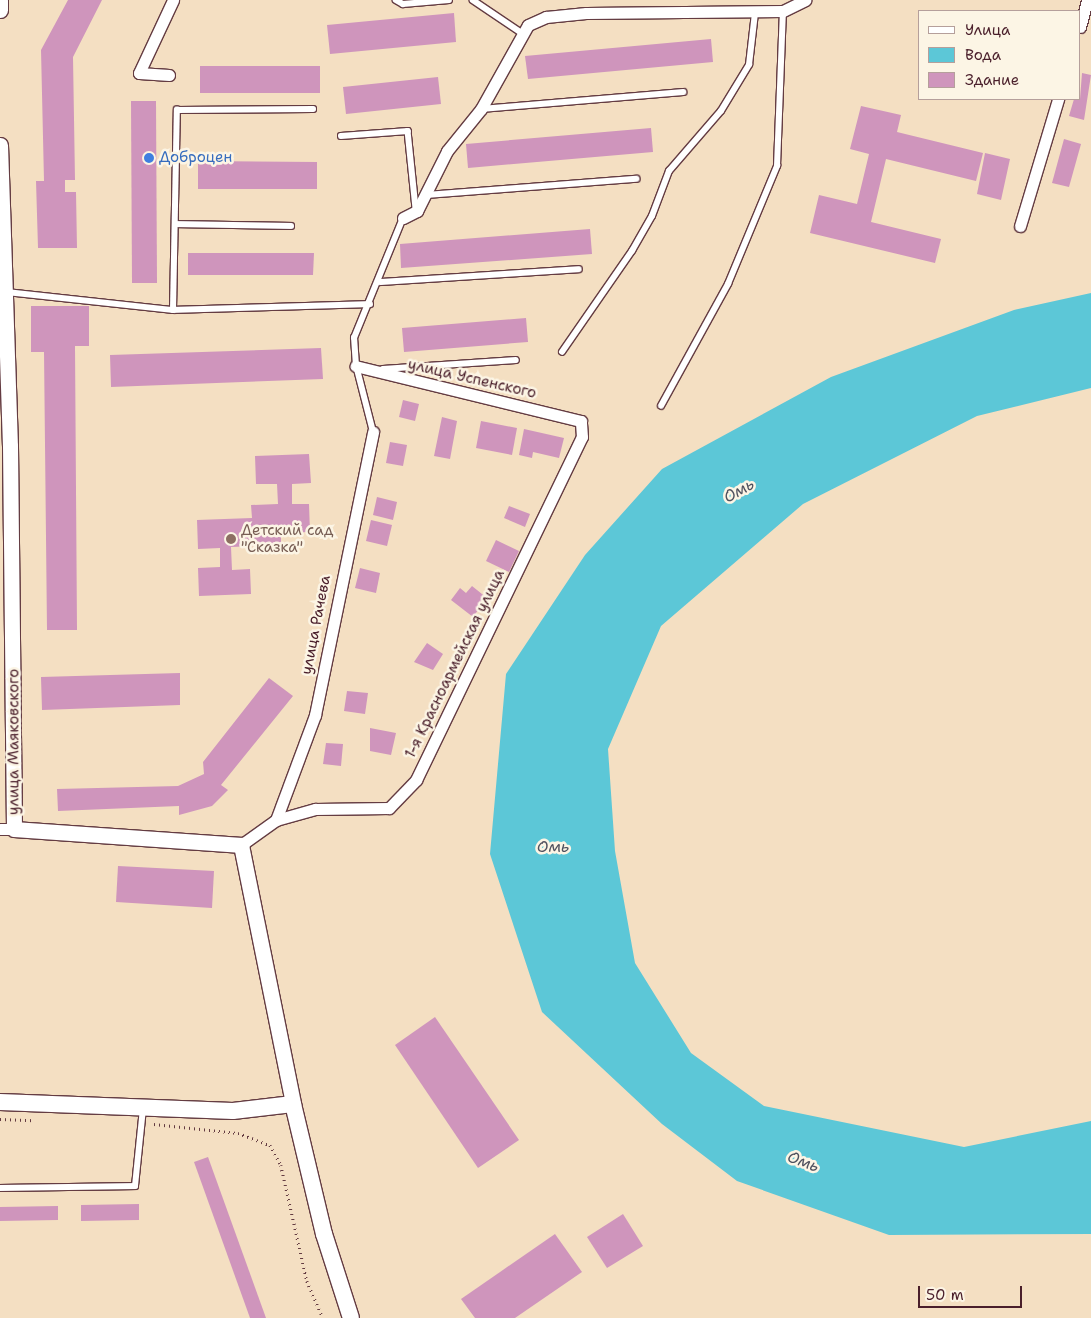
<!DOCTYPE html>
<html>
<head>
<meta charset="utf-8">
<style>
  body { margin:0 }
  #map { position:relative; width:1091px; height:1318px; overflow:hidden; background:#f4dfc2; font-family:"Shantell Sans",sans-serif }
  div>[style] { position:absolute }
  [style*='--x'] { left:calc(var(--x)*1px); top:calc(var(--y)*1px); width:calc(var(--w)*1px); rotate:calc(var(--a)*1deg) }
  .water>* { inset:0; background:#5cc7d7 }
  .building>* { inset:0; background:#cf95bc }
  .path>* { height:2.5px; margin-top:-1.25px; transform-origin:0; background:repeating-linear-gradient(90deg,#643c42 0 1px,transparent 0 5px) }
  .roads { filter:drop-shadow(1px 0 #643c42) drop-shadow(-1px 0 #643c42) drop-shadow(0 1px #643c42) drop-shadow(0 -1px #643c42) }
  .service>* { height:5.5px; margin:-2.75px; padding:0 2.75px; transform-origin:2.75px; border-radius:2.75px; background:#fff }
  .minor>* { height:11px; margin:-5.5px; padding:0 5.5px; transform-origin:5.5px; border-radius:5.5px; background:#fff }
  .tertiary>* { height:15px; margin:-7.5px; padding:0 7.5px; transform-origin:7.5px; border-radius:7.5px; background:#fff }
  .secondary>* { height:16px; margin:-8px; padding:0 8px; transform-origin:8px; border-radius:8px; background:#fff }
  .dots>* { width:14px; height:14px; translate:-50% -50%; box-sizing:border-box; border:2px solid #fcf5e5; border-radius:50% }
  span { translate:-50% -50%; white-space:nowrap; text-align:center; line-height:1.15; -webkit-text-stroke:5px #fcf5e5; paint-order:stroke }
  .shop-label { font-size:15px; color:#366cbe }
  .left { translate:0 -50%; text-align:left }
  .street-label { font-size:15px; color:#4a1f2b }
  .education-label { font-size:15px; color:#785e54 }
  .water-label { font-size:16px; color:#4f515f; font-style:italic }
  .legend { position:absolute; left:918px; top:10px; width:162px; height:90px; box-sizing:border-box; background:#fcf5e5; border:1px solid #b59f9b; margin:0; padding:6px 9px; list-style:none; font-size:15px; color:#4a1f2b }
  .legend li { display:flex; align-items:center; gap:10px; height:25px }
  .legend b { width:25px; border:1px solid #b59f9b }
  .scale { position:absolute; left:918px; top:1286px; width:104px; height:22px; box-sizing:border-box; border:2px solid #4a1f2b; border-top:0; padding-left:6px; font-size:15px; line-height:18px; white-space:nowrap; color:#4a1f2b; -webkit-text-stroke:4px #fcf5e5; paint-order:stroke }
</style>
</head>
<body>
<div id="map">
  <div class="water">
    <i style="clip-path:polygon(1091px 293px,1091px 388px,977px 416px,803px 504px,661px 626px,608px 749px,615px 851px,635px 963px,691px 1053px,764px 1106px,964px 1147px,1091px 1121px,1091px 1234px,889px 1235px,737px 1181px,662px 1124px,542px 1012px,490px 854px,506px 674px,585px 555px,662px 469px,831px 377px,1014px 310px)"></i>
  </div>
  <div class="building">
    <i style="clip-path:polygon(68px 0,102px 0,73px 57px,75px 180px,65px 180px,65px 192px,76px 192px,77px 248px,38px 248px,36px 181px,44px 181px,41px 50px)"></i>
    <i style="clip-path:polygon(454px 13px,456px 42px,330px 54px,327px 25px)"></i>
    <i style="clip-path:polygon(711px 39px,713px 62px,528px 79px,525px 56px)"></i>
    <i style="clip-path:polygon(200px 66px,320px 66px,320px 93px,200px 93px)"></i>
    <i style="clip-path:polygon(1082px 73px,1091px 75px,1084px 120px,1069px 116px,1074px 99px,1080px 99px)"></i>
    <i style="clip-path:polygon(438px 77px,441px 104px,346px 114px,343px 87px)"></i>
    <i style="clip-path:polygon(131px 101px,156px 101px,157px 283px,132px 283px)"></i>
    <i style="clip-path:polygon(861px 106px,901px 115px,897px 132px,983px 153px,976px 181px,886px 159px,871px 222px,941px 239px,935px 263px,810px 233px,819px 195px,857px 204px,869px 154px,850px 149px)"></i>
    <i style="clip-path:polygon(651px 128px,653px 152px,468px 168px,466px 144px)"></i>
    <i style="clip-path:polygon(1064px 139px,1081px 144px,1069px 187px,1052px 183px)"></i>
    <i style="clip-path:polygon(985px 153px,1010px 159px,1001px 200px,977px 194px)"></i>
    <i style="clip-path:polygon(198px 161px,317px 162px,317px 189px,198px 189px)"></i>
    <i style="clip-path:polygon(590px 229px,592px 254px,401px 268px,400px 244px)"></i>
    <i style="clip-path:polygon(188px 253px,314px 253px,313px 275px,188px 275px)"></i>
    <i style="clip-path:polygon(31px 306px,89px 306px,89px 346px,75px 346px,77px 630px,47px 630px,44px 352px,31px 352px)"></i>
    <i style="clip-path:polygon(526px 318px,528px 342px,404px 352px,402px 328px)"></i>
    <i style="clip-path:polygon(321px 348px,323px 379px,111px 387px,110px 355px)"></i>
    <i style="clip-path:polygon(403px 400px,419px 404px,415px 421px,399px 417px)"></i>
    <i style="clip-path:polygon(442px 417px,457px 421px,450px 459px,434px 456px)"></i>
    <i style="clip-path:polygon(481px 421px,517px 428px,512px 455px,476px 448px)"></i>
    <i style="clip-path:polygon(524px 429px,564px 438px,559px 458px,533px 452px,532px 458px,519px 455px)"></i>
    <i style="clip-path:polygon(390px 442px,407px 445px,403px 466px,386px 463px)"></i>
    <i style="clip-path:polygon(309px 454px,311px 483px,292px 484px,292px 504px,309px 504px,310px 532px,281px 533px,281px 545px,231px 547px,232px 570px,250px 569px,251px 594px,199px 596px,198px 568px,220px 567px,220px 548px,198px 549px,197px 520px,252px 518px,251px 505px,278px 504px,277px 484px,256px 484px,255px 456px)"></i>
    <i style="clip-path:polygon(377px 497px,397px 502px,393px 520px,373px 515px)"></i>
    <i style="clip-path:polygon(509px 506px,530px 514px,525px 527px,504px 518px)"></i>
    <i style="clip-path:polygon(371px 520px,392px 525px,387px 546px,366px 541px)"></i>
    <i style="clip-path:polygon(496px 540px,519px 551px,509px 572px,486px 561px)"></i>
    <i style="clip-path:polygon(360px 568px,380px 573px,376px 593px,355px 588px)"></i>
    <i style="clip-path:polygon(472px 586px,487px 598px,473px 617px,451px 600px,460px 588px,466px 593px)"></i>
    <i style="clip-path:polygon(427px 643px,443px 654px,433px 670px,414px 662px)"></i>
    <i style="clip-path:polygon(180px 673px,180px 705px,42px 710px,41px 677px)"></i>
    <i style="clip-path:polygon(269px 678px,293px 696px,221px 785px,228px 790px,212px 806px,179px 815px,179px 806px,58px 811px,57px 789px,178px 786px,204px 774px,203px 762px)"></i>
    <i style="clip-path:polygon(347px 691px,368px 693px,365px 714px,344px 711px)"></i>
    <i style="clip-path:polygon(370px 728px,396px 733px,391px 755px,370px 751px)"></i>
    <i style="clip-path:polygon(326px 743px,343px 744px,341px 766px,323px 764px)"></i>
    <i style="clip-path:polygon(118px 866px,214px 871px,212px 908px,116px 902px)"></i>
    <i style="clip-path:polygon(435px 1017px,519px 1140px,478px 1168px,395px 1045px)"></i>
    <i style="clip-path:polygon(208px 1157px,266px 1318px,250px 1318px,194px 1162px)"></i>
    <i style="clip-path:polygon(139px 1204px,139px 1220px,81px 1221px,81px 1205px)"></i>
    <i style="clip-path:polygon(58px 1206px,58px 1220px,0 1221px,0 1207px)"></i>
    <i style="clip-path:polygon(623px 1214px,643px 1246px,607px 1268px,587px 1237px)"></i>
    <i style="clip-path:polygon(555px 1234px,582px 1272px,515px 1318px,475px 1318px,461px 1299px)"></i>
  </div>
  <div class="path">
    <i style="--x:0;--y:1119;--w:33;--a:2"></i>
    <i style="--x:154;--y:1124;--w:84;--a:6.1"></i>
    <i style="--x:238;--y:1133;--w:34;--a:21"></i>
    <i style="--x:270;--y:1145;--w:23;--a:61"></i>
    <i style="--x:281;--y:1165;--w:119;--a:77.4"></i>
    <i style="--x:307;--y:1281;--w:40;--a:66.6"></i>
  </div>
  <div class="roads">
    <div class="service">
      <i style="--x:396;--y:0;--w:8;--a:30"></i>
      <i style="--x:403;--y:4;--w:46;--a:-5"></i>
      <i style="--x:473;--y:0;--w:59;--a:34"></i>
      <i style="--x:481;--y:109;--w:203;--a:-4.8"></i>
      <i style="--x:341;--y:136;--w:67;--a:-4.3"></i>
      <i style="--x:408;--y:131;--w:78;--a:84.1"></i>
      <i style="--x:426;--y:195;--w:211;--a:-4.4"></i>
      <i style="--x:175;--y:224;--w:116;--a:1"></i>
      <i style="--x:380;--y:282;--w:199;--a:-3.7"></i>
      <i style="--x:7;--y:292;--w:167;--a:6.2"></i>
      <i style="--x:173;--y:310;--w:200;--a:-88.9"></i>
      <i style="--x:177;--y:110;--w:136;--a:-0.4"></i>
      <i style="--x:173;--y:310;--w:197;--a:-1.7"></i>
      <i style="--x:562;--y:352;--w:123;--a:-55.3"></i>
      <i style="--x:632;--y:251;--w:40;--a:-60.3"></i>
      <i style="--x:652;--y:216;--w:48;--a:-69.3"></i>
      <i style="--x:669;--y:171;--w:79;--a:-49.1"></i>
      <i style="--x:721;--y:111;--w:54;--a:-58.7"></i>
      <i style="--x:749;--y:65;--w:52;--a:-83.4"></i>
      <i style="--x:383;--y:369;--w:133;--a:-3.9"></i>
      <i style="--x:661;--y:406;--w:139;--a:-61.2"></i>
      <i style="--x:728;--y:284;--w:128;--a:-67.4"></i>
      <i style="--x:777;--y:166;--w:155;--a:-87.8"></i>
      <i style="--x:373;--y:432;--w:68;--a:-104.4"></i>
      <i style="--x:356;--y:366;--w:28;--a:-94"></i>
      <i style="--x:354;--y:338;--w:130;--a:-67.8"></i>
      <i style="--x:0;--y:1188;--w:135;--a:-0.8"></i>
      <i style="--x:135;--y:1186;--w:78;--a:-84.1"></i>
    </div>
    <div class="minor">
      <i style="--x:1080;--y:27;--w:28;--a:-75"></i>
      <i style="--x:169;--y:75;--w:30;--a:-176"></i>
      <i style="--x:139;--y:73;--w:81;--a:-65"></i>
      <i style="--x:403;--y:218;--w:16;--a:-27"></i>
      <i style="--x:417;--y:211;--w:67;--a:-63.4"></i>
      <i style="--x:447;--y:151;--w:54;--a:-51"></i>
      <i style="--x:481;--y:109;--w:96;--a:-60.8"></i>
      <i style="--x:528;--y:25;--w:20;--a:-24"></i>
      <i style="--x:546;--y:17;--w:40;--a:-5.7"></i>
      <i style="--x:586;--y:13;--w:197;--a:-0.6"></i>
      <i style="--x:783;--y:11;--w:25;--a:-26"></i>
      <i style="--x:1020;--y:226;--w:133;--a:-73.3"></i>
      <i style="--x:276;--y:820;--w:112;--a:-69.6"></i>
      <i style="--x:315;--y:715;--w:289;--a:-78.4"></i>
      <i style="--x:0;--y:829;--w:14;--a:0"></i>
      <i style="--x:241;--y:845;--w:43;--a:-35.5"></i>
      <i style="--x:276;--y:820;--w:41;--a:-15.8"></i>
      <i style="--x:315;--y:809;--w:74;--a:-0.8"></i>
      <i style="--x:389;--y:808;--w:39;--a:-46"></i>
      <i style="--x:416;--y:780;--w:381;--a:-64.2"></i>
      <i style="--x:582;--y:437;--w:16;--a:-94"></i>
      <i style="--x:581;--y:421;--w:232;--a:-166.3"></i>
    </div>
    <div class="tertiary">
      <i style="--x:0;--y:10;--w:10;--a:-90"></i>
      <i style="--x:0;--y:145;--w:301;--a:88.1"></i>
      <i style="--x:10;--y:446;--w:383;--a:89.4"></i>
      <i style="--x:14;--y:829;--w:228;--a:4"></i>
      <i style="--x:241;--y:845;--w:264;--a:78.6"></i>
    </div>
    <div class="secondary">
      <i style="--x:0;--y:1102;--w:233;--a:2.2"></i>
      <i style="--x:233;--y:1111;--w:60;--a:-6.7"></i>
      <i style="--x:293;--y:1104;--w:134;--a:76.6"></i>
      <i style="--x:324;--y:1234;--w:88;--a:72.2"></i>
    </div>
  </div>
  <div class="dots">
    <i style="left:149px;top:158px;background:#3f7fe0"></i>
    <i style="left:231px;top:539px;background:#8d6e63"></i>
  </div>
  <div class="shop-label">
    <span class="left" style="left:159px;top:158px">Доброцен</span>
  </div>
  <div class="street-label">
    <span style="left:472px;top:379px;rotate:13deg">улица Успенского</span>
    <span style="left:316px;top:625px;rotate:-79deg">улица Рачева</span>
    <span style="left:455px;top:664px;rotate:-64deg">1-я Красноармейская улица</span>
    <span style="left:14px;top:742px;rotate:-90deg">улица Маяковского</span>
  </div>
  <div class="education-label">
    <span class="left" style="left:241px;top:539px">Детский сад<br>"Сказка"</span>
  </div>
  <div class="water-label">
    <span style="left:739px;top:491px;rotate:-29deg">Омь</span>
    <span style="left:553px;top:847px">Омь</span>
    <span style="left:803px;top:1162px;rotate:21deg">Омь</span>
  </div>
  <ul class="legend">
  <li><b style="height:6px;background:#fff"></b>Улица</li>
  <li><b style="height:14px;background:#5cc7d7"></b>Вода</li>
  <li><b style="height:14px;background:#cf95bc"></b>Здание</li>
  </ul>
  <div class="scale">50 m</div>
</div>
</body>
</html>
